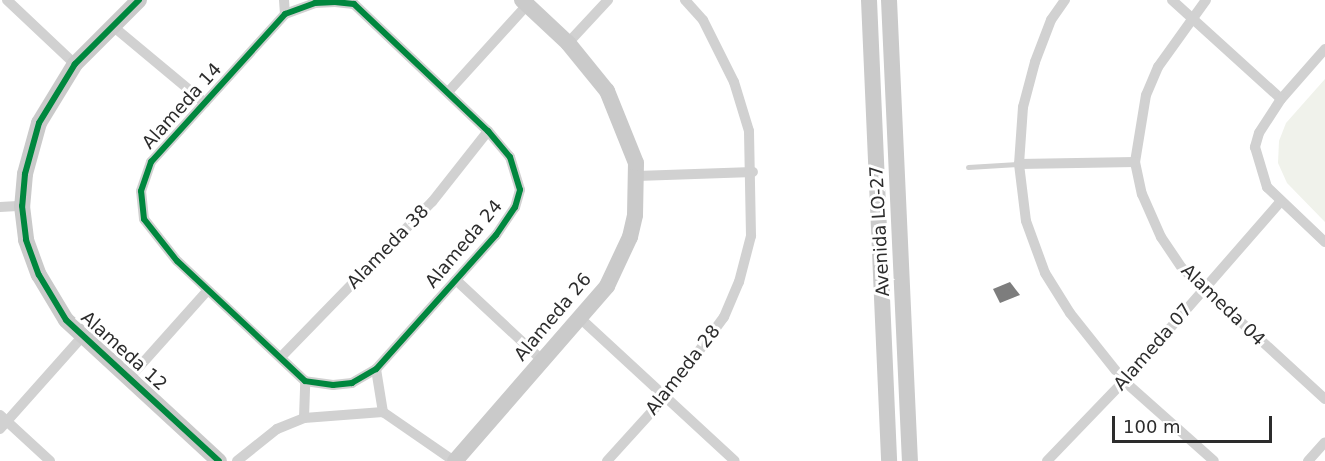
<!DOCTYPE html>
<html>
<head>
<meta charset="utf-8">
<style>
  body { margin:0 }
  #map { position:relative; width:1325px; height:461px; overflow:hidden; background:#fff; font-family:"DejaVu Sans",sans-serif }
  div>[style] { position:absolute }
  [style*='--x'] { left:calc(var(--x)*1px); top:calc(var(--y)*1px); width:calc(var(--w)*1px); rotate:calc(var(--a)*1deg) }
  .green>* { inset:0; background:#f0f2eb }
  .building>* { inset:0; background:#7d7d7d }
  .lane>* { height:5px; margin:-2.5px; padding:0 2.5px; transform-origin:2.5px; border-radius:2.5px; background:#d1d1d1 }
  .street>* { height:10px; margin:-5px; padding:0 5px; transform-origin:5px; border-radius:5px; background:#d1d1d1 }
  .secondary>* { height:16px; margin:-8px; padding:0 8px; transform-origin:8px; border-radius:8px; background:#cacaca }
  .cycleway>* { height:6px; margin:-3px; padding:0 3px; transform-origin:3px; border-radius:3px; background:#00873e }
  span { translate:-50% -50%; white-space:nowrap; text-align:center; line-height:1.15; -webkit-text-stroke:6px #fff; paint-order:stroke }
  .street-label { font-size:18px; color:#2c2c2c }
  .scale { position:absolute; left:1112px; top:416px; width:160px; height:27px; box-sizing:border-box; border:3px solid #2c2c2c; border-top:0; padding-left:8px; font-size:18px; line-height:21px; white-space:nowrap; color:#2c2c2c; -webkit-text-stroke:4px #fff; paint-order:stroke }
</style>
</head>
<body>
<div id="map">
  <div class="green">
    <i style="clip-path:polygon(1325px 79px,1325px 222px,1287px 183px,1278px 163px,1279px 141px,1286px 123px)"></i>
  </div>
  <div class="building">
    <i style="clip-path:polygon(1010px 282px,1020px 295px,1000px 303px,993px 289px)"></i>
  </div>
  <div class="lane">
    <i style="--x:968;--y:167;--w:51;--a:-3.4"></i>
  </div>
  <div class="street">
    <i style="--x:7;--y:0;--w:93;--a:43.3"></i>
    <i style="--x:284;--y:0;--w:14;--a:86"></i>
    <i style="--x:1065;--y:0;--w:24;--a:125"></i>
    <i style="--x:1051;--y:20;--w:45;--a:110.9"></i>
    <i style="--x:1035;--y:62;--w:47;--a:104.9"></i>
    <i style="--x:1023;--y:107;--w:57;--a:94"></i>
    <i style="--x:1019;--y:164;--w:57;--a:83"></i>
    <i style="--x:1026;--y:221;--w:55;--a:69.9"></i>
    <i style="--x:1045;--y:273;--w:47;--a:58"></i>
    <i style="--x:1070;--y:313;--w:87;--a:51.5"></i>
    <i style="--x:1124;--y:381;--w:120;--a:41.6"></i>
    <i style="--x:1172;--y:0;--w:147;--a:42.2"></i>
    <i style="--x:1206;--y:0;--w:82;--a:125.6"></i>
    <i style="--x:1158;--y:67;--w:30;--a:113"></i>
    <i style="--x:1146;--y:95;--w:68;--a:99.3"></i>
    <i style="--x:1135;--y:162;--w:33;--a:78"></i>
    <i style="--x:1142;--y:194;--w:47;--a:66.2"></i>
    <i style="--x:1161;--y:237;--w:37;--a:56"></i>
    <i style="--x:1182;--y:268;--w:194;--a:42.5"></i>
    <i style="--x:335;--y:2;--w:19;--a:6"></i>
    <i style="--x:354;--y:4;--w:185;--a:43.5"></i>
    <i style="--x:488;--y:131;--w:34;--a:50"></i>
    <i style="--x:510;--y:157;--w:34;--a:73"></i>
    <i style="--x:520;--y:190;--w:18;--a:106"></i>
    <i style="--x:515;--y:207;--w:34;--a:124"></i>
    <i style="--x:496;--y:235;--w:180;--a:131.8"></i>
    <i style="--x:376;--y:369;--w:28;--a:150"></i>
    <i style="--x:352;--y:383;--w:19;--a:174"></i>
    <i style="--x:333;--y:385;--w:28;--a:-172"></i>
    <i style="--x:305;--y:381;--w:175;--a:-136.8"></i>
    <i style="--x:177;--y:261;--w:53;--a:-128.2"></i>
    <i style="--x:144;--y:219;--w:28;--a:-96"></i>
    <i style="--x:141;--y:191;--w:31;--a:-71"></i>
    <i style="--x:151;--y:162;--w:200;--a:-47.8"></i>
    <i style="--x:285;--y:14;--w:32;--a:-20"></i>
    <i style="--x:315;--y:3;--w:20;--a:-3"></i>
    <i style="--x:115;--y:28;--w:117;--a:39.8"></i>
    <i style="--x:568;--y:43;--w:59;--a:-47.1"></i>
    <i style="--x:1325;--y:49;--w:67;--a:131.3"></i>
    <i style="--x:1281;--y:99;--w:40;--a:122.9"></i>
    <i style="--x:1259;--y:133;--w:15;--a:106"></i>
    <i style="--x:1255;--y:147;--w:42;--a:73.3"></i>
    <i style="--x:1267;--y:187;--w:80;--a:43.5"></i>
    <i style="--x:449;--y:91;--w:116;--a:-47.8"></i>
    <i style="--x:1019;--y:164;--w:116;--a:-1"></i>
    <i style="--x:637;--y:176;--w:116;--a:-2"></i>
    <i style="--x:0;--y:207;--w:22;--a:-3"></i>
    <i style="--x:456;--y:280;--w:119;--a:43"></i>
    <i style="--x:581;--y:319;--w:209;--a:42.7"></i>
    <i style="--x:282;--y:356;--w:215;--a:-45.8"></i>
    <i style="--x:432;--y:202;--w:90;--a:-51.7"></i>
    <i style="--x:376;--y:369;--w:44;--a:80.8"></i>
    <i style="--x:131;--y:376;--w:114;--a:-48.2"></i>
    <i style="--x:0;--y:415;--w:68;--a:42.6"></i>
    <i style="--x:304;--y:418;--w:37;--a:-88"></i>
    <i style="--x:0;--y:429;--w:125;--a:-48.3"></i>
    <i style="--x:237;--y:461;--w:51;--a:-38.7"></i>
    <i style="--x:277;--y:429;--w:29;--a:-22"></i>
    <i style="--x:304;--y:418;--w:79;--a:-4.3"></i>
    <i style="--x:383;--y:412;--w:86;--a:34.6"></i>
    <i style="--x:607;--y:461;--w:86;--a:-47.8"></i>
    <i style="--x:665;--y:397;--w:99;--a:-53.6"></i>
    <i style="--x:724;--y:317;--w:38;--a:-67"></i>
    <i style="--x:739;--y:282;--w:48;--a:-75.4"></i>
    <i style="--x:751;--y:236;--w:105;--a:-91.1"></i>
    <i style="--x:749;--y:131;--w:51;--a:-107"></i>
    <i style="--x:734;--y:82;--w:69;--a:-116.6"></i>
    <i style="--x:703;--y:20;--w:27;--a:-132"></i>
    <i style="--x:1047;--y:461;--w:111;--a:-46.1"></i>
    <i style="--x:1124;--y:381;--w:237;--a:-48.9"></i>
    <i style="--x:1308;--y:461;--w:25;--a:-48"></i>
  </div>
  <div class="secondary">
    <i style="--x:139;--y:0;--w:91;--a:135"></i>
    <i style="--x:75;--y:64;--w:69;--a:121.4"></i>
    <i style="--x:39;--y:123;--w:53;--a:105.4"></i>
    <i style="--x:25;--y:174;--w:32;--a:95"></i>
    <i style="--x:22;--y:206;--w:34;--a:83"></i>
    <i style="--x:26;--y:240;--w:37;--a:70"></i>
    <i style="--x:39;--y:275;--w:52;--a:59"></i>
    <i style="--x:66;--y:320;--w:208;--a:42.7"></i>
    <i style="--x:869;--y:0;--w:461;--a:87.5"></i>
    <i style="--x:889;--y:0;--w:461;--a:87.4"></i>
    <i style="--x:455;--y:461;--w:232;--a:-49"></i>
    <i style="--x:607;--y:286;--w:54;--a:-64.9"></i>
    <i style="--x:630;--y:237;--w:23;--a:-77"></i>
    <i style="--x:635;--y:215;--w:52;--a:-88.9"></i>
    <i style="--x:636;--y:163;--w:78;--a:-111.9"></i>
    <i style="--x:607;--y:91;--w:62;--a:-129.1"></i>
    <i style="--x:568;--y:43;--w:63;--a:-136.9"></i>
  </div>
  <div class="cycleway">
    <i style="--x:139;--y:0;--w:91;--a:135"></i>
    <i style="--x:75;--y:64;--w:69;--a:121.4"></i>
    <i style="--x:39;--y:123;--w:53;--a:105.4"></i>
    <i style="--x:25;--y:174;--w:32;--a:95"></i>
    <i style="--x:22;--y:206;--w:34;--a:83"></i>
    <i style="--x:26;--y:240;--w:37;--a:70"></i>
    <i style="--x:39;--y:275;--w:52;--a:59"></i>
    <i style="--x:66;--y:320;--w:208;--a:42.7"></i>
    <i style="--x:335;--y:2;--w:19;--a:6"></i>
    <i style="--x:354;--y:4;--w:185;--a:43.5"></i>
    <i style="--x:488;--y:131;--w:34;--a:50"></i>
    <i style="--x:510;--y:157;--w:34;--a:73"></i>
    <i style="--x:520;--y:190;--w:18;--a:106"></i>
    <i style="--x:515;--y:207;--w:34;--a:124"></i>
    <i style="--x:496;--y:235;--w:180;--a:131.8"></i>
    <i style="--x:376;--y:369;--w:28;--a:150"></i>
    <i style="--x:352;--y:383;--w:19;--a:174"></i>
    <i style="--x:333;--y:385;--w:28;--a:-172"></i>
    <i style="--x:305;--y:381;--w:175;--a:-136.8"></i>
    <i style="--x:177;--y:261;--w:53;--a:-128.2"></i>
    <i style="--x:144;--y:219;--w:28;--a:-96"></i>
    <i style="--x:141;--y:191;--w:31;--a:-71"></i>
    <i style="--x:151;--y:162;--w:200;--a:-47.8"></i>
    <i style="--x:285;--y:14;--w:32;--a:-20"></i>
    <i style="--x:315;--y:3;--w:20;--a:-3"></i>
  </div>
  <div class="street-label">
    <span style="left:182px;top:106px;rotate:-48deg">Alameda 14</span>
    <span style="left:880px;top:231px;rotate:-93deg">Avenida LO-27</span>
    <span style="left:464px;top:244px;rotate:-50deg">Alameda 24</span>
    <span style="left:388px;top:247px;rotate:-46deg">Alameda 38</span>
    <span style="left:1223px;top:305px;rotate:44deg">Alameda 04</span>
    <span style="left:553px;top:317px;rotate:-50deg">Alameda 26</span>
    <span style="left:1153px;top:347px;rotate:-49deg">Alameda 07</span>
    <span style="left:124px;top:351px;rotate:42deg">Alameda 12</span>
    <span style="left:683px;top:370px;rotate:-52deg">Alameda 28</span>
  </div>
  <div class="scale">100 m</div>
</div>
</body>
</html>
